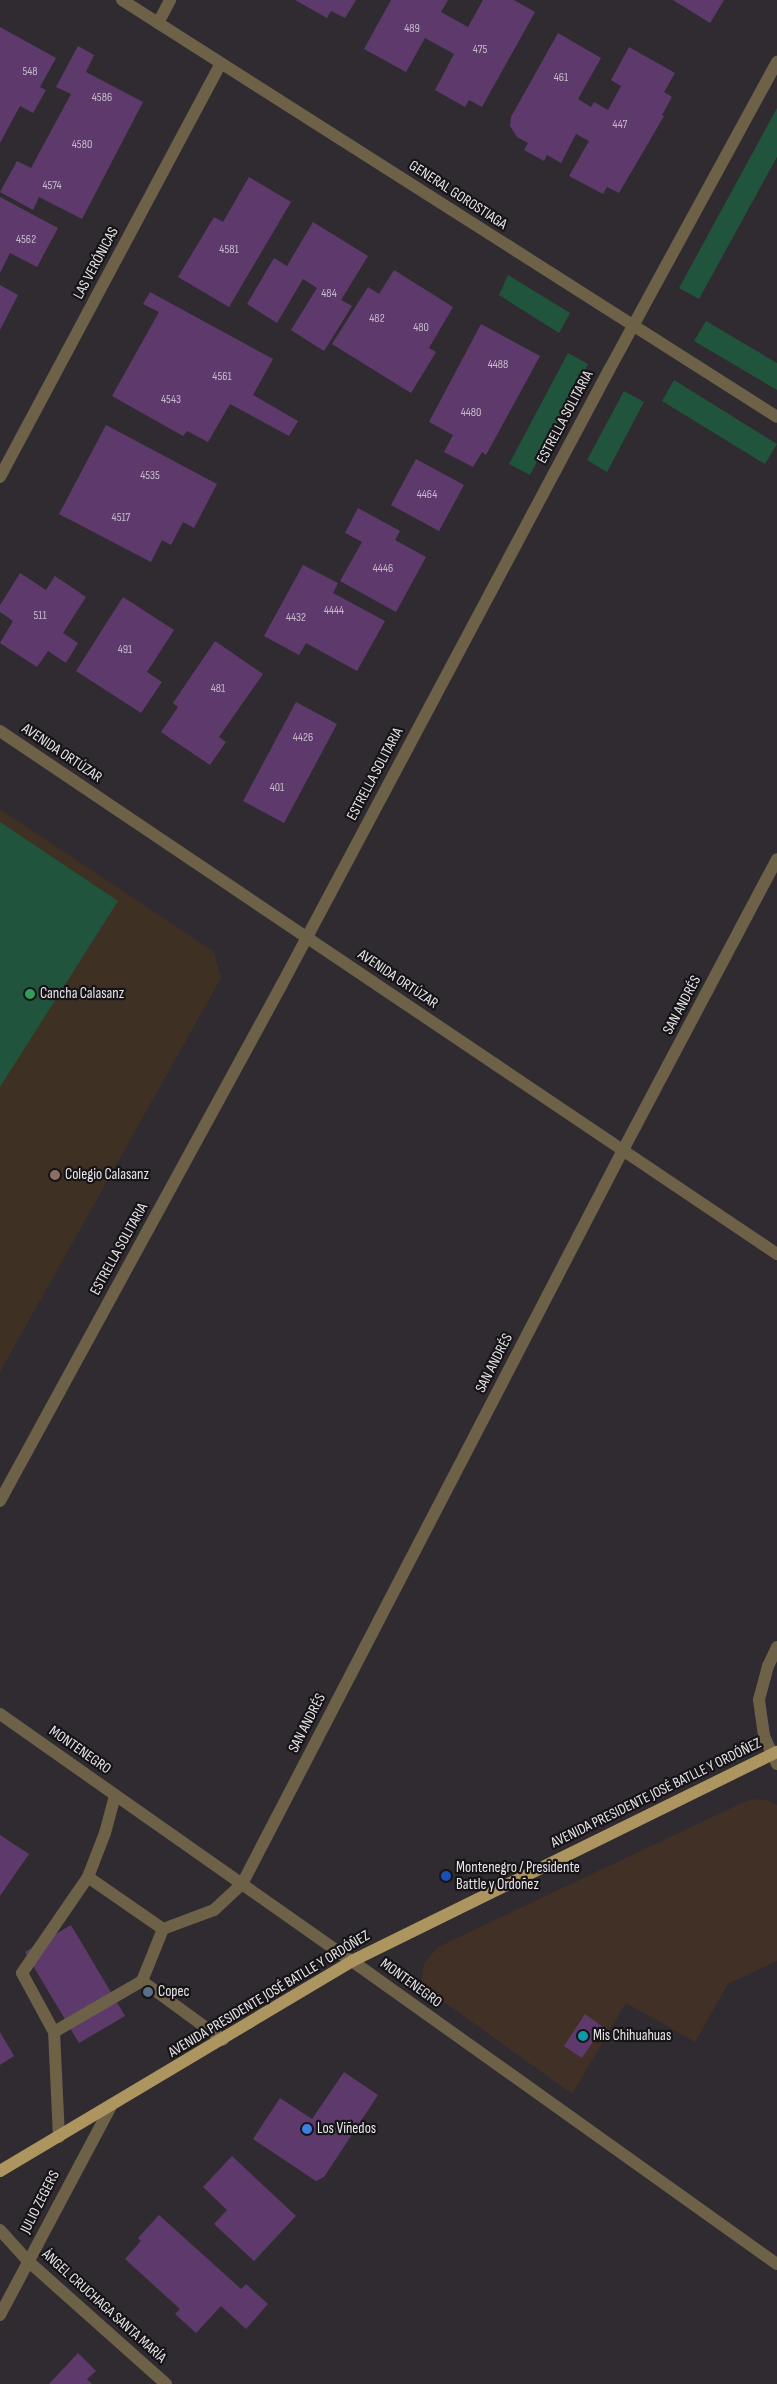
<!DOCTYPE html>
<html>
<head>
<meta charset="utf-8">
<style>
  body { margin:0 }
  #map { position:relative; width:777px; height:2384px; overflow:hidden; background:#2f2b30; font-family:"Sofia Sans Condensed",sans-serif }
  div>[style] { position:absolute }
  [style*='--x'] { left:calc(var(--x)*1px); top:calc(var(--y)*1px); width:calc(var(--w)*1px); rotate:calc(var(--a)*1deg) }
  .commercial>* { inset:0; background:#403025 }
  .education>* { inset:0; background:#3e3123 }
  .green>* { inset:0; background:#21543c }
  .building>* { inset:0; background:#5e3a6c }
  .minor>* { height:12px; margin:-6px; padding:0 6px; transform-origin:6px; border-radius:6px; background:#6d6148 }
  .major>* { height:12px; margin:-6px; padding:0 6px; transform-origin:6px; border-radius:6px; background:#ad955f }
  .dots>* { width:14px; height:14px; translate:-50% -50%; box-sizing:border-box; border:2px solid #161417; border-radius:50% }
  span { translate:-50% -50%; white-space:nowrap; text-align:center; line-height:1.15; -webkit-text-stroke:4.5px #161417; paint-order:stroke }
  .number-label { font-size:12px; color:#c6baca }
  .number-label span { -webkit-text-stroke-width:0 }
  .street-label { font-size:15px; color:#e8e5e9 }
  .poi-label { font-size:15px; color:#e8e5e9 }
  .left { translate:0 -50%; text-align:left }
</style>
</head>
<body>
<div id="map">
  <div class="commercial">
    <i style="clip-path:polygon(757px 1799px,767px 1800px,777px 1805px,777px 1961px,728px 1984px,695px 2042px,626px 2003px,572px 2094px,429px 1991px,421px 1983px,424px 1963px,438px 1947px,746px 1801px)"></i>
  </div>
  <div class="education">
    <i style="clip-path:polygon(0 809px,214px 952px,221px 978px,0 1372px)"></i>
  </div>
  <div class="green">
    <i style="clip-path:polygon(777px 108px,777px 157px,699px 299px,679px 288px)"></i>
    <i style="clip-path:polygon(508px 275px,570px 313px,559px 333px,499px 295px)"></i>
    <i style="clip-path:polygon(706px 321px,777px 363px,777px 390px,694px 341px)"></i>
    <i style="clip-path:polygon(568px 353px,588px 364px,530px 475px,509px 464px)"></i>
    <i style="clip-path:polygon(674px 380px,777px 444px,765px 464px,662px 401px)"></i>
    <i style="clip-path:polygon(624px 391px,644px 402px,607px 472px,587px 460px)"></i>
    <i style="clip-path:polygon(0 822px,118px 901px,0 1087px)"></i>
  </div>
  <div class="building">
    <i style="clip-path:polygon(295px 0,356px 0,345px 18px,331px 11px,327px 18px)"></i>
    <i style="clip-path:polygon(391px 0,448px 0,441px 12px,468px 27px,483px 0,514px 0,535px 12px,482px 107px,469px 100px,465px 107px,435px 90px,454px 54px,425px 38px,406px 72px,364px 49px)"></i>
    <i style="clip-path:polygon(673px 0,724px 0,710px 23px)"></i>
    <i style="clip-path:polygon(0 27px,56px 58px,40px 87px,46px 90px,33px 113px,20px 106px,0 143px)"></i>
    <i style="clip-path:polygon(558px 33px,601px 58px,578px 99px,591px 107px,594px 102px,608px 110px,621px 86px,611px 80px,629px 47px,675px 73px,664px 92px,672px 97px,662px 115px,664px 116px,619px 193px,607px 187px,603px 194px,569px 176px,589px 141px,576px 134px,561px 163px,547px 155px,544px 161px,524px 150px,528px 143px,517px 137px,510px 126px,511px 117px)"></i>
    <i style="clip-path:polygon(78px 46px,94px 55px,86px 72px,143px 102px,82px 219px,39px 197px,33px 210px,0 192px,17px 161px,31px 168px,71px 94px,56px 87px)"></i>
    <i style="clip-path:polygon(249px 177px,291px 202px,229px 307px,178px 277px,214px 217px,223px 222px)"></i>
    <i style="clip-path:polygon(0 197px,58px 228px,37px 267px,10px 253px,0 273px)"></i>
    <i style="clip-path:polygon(313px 222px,368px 256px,341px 300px,352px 306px,324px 351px,291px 330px,317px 288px,303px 279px,277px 323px,247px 304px,274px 258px,287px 266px)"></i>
    <i style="clip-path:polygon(394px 270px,453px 307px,429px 348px,436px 352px,411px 393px,332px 344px,368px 287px,379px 294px)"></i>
    <i style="clip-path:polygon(0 285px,18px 295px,0 330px)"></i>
    <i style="clip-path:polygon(150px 292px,273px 359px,253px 395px,298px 421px,289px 436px,230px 404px,208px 442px,187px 431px,183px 436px,112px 396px,159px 312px,143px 304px)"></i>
    <i style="clip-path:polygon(481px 324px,540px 356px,486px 455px,482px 452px,473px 467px,444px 452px,453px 435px,429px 422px)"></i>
    <i style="clip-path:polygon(106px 425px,217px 484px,194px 528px,183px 522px,171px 545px,162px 540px,151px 562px,59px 514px)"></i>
    <i style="clip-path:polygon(416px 459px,464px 485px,439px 531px,391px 505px)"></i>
    <i style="clip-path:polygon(358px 508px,400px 531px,395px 540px,426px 557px,396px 612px,340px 581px,362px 542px,345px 533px)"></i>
    <i style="clip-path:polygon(303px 565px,338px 583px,333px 593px,385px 621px,357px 671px,306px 643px,299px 655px,264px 636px)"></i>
    <i style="clip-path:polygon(20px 573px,46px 590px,55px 576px,86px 597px,63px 633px,78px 643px,66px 663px,48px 651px,37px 667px,0 643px,13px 621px,0 612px,0 605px)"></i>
    <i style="clip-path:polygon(123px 597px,174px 630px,147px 672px,162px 682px,141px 713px,76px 671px)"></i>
    <i style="clip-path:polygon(215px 641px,263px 674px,219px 737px,226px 742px,210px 765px,161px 732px,178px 707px,173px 703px)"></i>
    <i style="clip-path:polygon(296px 702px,337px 724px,284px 823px,243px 801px)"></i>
    <i style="clip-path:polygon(0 1835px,29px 1854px,0 1896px)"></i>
    <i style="clip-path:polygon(71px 1925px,125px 2016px,79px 2043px,25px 1952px)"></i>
    <i style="clip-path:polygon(585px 2014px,603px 2027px,582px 2058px,564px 2046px)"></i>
    <i style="clip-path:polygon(0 2032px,14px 2056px,0 2065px)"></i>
    <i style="clip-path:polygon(344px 2072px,378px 2095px,324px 2177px,316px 2181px,253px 2139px,280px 2098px,312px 2119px)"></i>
    <i style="clip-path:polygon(232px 2156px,296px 2216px,254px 2261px,214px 2224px,227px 2210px,203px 2187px)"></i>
    <i style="clip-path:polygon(159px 2215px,241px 2289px,246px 2284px,268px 2304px,246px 2329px,221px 2306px,196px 2333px,175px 2314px,180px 2309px,125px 2259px,141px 2241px,138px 2238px)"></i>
    <i style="clip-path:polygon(78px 2353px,96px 2371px,87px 2379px,92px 2384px,49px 2384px)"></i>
  </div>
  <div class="minor">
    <i style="--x:122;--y:0;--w:776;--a:32.48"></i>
    <i style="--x:158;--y:23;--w:26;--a:-62"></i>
    <i style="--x:0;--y:477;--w:469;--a:-61.9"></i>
    <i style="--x:0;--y:731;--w:937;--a:33.94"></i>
    <i style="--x:0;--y:1501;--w:587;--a:-61.38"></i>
    <i style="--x:281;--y:986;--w:698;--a:-61.97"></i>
    <i style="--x:609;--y:370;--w:351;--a:-61.4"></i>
    <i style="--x:777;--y:1647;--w:21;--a:115"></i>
    <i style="--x:768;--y:1666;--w:35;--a:105"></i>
    <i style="--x:759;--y:1700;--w:36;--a:82"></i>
    <i style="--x:764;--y:1736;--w:31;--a:65"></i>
    <i style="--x:0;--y:1714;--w:430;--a:35.1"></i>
    <i style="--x:352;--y:1961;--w:522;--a:35.49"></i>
    <i style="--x:163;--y:1929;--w:54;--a:-20.4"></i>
    <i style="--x:214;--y:1910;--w:38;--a:-43"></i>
    <i style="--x:242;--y:1884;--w:827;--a:-62.57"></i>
    <i style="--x:623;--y:1150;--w:329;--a:-62.1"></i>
    <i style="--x:142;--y:1981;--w:100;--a:36.1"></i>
    <i style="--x:54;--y:2032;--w:102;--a:-30.1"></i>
    <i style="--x:142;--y:1981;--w:56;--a:-68"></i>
    <i style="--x:163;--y:1929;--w:91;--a:-145.3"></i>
    <i style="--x:59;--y:2137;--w:105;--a:-92.7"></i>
    <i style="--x:54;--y:2032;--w:67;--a:-118.5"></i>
    <i style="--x:22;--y:1973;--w:116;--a:-55.5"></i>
    <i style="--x:88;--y:1877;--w:47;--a:-68.9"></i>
    <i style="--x:105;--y:1833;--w:39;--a:-75"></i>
    <i style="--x:0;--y:2230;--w:42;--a:47.9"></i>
    <i style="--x:28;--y:2261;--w:185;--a:41.7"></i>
    <i style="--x:0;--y:2315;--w:237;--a:-62"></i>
  </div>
  <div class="major">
    <i style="--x:0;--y:2171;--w:410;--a:-30.8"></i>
    <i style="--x:352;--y:1961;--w:474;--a:-26.2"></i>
  </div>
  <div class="dots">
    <i style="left:30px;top:994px;background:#2e9e5b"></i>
    <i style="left:55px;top:1175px;background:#8d6e63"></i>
    <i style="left:446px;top:1876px;background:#1a4fb4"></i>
    <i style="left:148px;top:1992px;background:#5c6f8a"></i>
    <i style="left:583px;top:2036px;background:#0f9aa8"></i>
    <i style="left:307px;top:2129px;background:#3f7fe0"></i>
  </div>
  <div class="number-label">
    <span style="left:412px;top:29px">489</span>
    <span style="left:480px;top:50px">475</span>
    <span style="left:30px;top:72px">548</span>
    <span style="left:561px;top:78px">461</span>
    <span style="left:102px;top:98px">4586</span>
    <span style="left:620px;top:125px">447</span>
    <span style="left:82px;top:145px">4580</span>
    <span style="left:52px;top:186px">4574</span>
    <span style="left:26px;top:240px">4562</span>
    <span style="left:229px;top:250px">4581</span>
    <span style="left:329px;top:294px">484</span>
    <span style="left:377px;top:319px">482</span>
    <span style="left:421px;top:328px">480</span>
    <span style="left:498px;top:365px">4488</span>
    <span style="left:222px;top:377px">4561</span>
    <span style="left:171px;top:400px">4543</span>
    <span style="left:471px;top:413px">4480</span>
    <span style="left:150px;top:476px">4535</span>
    <span style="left:427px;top:495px">4464</span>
    <span style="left:121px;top:518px">4517</span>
    <span style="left:383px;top:569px">4446</span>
    <span style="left:334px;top:611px">4444</span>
    <span style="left:40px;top:616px">511</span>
    <span style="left:296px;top:618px">4432</span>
    <span style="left:125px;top:650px">491</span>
    <span style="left:218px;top:689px">481</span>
    <span style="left:303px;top:738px">4426</span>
    <span style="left:277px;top:788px">401</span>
  </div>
  <div class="street-label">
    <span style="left:458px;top:195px;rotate:33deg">GENERAL GOROSTIAGA</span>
    <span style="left:96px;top:263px;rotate:-62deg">LAS VERÓNICAS</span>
    <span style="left:565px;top:417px;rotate:-62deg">ESTRELLA SOLITARIA</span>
    <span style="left:62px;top:753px;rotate:34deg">AVENIDA ORTÚZAR</span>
    <span style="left:375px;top:774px;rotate:-62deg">ESTRELLA SOLITARIA</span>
    <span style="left:398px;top:979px;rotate:34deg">AVENIDA ORTÚZAR</span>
    <span style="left:682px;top:1005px;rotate:-62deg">SAN ANDRÉS</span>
    <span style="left:119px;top:1249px;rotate:-61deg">ESTRELLA SOLITARIA</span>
    <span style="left:494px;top:1363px;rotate:-63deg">SAN ANDRÉS</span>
    <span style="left:307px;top:1723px;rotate:-63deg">SAN ANDRÉS</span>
    <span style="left:80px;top:1750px;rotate:35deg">MONTENEGRO</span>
    <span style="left:656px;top:1793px;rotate:-26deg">AVENIDA PRESIDENTE JOSÉ BATLLE Y ORDÓÑEZ</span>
    <span style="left:411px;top:1983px;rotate:36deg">MONTENEGRO</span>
    <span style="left:269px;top:1994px;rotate:-31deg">AVENIDA PRESIDENTE JOSÉ BATLLE Y ORDÓÑEZ</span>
    <span style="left:40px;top:2202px;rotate:-63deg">JULIO ZEGERS</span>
    <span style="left:104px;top:2306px;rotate:42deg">ÁNGEL CRUCHAGA SANTA MARÍA</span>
  </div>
  <div class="poi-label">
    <span class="left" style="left:40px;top:994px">Cancha Calasanz</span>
    <span class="left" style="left:65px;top:1175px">Colegio Calasanz</span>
    <span class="left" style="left:456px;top:1876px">Montenegro / Presidente<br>Battle y Ordoñez</span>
    <span class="left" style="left:158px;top:1992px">Copec</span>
    <span class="left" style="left:593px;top:2036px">Mis Chihuahuas</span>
    <span class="left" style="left:317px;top:2129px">Los Viñedos</span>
  </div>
</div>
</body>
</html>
